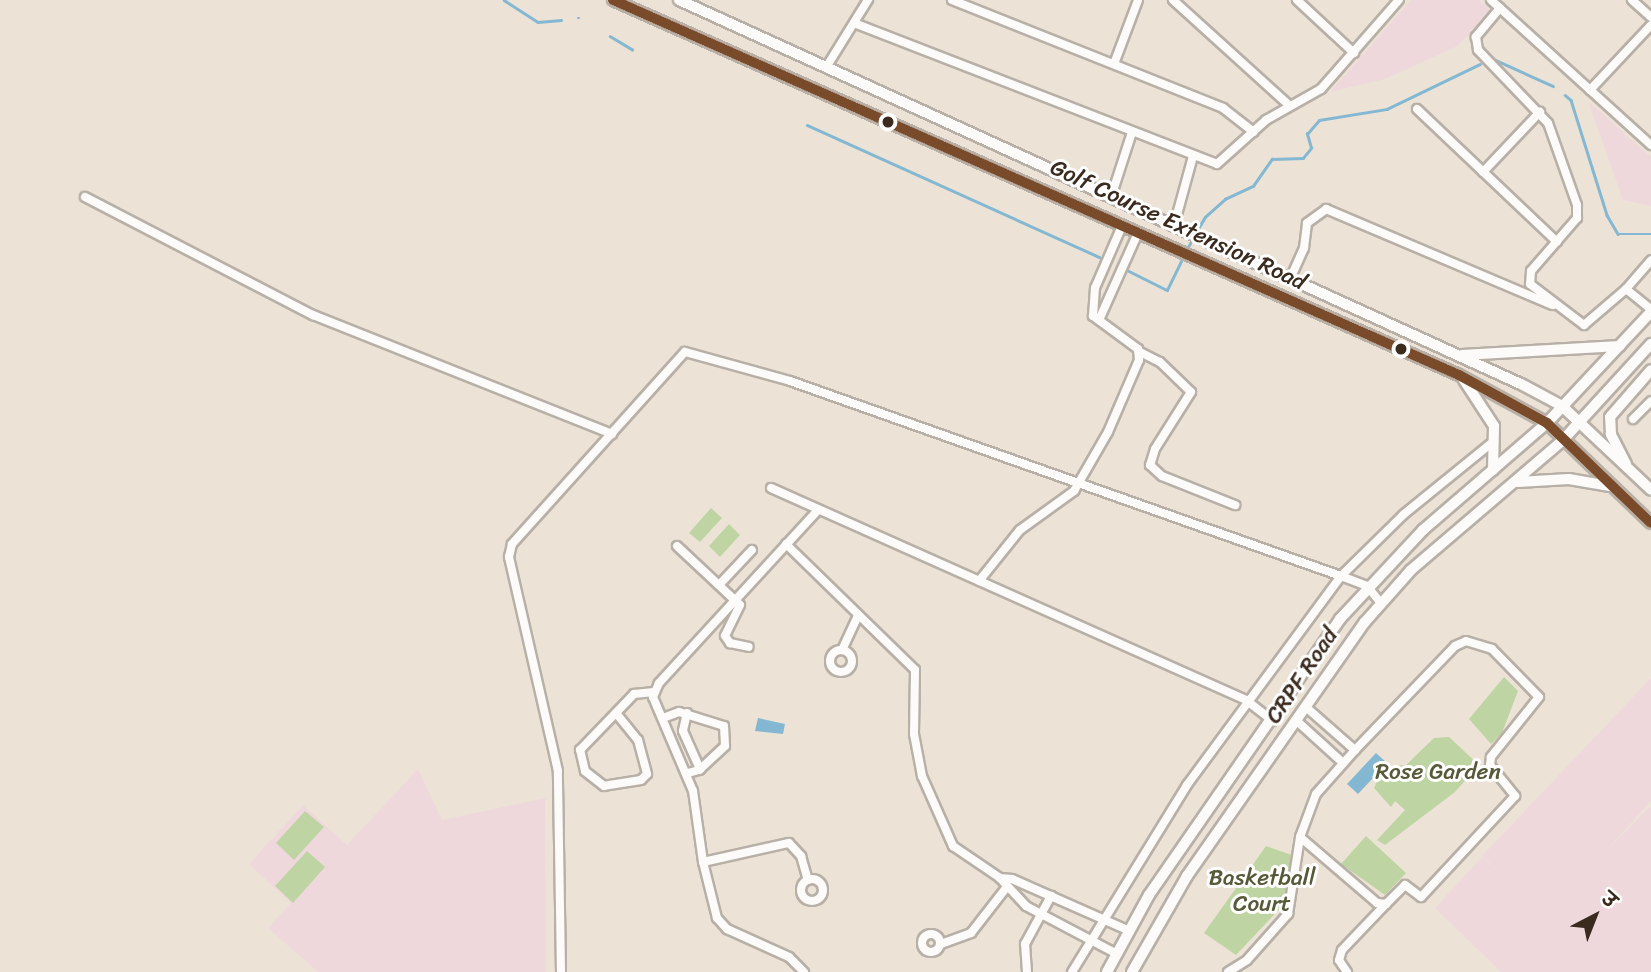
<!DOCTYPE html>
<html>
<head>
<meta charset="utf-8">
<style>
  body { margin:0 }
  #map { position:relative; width:1651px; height:972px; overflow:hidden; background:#ece3d6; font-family:Sriracha,"Playpen Sans Deva",sans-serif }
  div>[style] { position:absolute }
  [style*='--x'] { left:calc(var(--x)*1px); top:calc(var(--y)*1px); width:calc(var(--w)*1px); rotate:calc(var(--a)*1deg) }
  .built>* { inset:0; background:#efd8dc }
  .green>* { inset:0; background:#bed5a3 }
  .water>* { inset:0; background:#84b8d2 }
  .stream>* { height:2.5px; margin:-1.25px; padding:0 1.25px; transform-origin:1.25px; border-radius:1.25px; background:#84b8d2 }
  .roads { filter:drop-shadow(2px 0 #b8b0a7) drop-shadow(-2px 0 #b8b0a7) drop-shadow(0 2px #b8b0a7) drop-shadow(0 -2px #b8b0a7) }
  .minor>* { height:8px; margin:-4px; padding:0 4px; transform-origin:4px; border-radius:4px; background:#fcfbf9 }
  .minor>.ring { margin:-4px; padding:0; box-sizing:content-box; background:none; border:8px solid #fcfbf9; border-radius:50% }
  .tertiary>* { height:10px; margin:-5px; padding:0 5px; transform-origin:5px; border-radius:5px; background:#fcfbf9 }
  .secondary>* { height:10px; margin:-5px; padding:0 5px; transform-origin:5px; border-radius:5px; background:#fcfbf9 }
  .bus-1>* { height:10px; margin:-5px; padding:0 5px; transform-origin:5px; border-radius:5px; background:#7a4b2a }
  .dots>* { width:19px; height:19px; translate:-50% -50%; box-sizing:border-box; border:4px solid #fff; border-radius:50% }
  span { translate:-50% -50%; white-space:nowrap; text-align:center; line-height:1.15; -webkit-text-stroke:6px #fff; paint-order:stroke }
  .street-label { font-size:23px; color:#3b2a1e }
  .park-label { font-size:23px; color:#575a39 }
  .north { position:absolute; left:1560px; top:881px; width:70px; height:70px; -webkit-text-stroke:5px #fff; paint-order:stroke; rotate:42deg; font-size:19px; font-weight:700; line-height:28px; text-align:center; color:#3b2a1e }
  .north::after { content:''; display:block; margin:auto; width:24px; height:32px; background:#3b2a1e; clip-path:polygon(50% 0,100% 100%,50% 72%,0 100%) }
</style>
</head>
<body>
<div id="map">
  <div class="built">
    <i style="clip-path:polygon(1411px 0,1479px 0,1490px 10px,1458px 46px,1385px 79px,1330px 92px)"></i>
    <i style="clip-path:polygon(1588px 101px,1651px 157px,1651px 206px,1623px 200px)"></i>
    <i style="clip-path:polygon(1651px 678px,1651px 801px,1607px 850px,1651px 806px,1651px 972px,1501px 972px,1435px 908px,1482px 857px,1505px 877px,1482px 856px)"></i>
    <i style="clip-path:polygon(418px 769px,442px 820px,545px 798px,546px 972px,318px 972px,268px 928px,291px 903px,249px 864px,303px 805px,347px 845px)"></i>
  </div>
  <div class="green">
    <i style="clip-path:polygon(711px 508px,722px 518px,700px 542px,689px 533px)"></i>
    <i style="clip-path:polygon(729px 524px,740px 535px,720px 557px,709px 546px)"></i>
    <i style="clip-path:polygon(1504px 677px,1518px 691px,1502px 733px,1491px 744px,1469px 719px)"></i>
    <i style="clip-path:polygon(1449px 737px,1479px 765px,1455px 792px,1385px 845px,1377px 840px,1405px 810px,1395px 801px,1391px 807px,1374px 788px,1380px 776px,1389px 766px,1406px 765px,1434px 738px)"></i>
    <i style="clip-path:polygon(305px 811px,324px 827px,294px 860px,276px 843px)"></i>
    <i style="clip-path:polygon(1366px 836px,1406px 873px,1385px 895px,1341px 864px)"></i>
    <i style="clip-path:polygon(1266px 846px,1292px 855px,1289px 899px,1236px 955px,1204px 933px)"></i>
    <i style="clip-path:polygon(307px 851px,325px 867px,293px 903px,275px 886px)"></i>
  </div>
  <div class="water">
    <i style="clip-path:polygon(758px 718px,785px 724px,783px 734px,755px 731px)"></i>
    <i style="clip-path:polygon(1376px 753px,1387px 763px,1358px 794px,1347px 784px)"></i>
  </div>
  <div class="stream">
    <i style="--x:504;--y:0;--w:40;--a:32.9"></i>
    <i style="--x:538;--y:22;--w:23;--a:-5"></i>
    <i style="--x:578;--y:18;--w:1;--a:0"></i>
    <i style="--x:610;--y:36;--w:26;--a:31"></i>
    <i style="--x:1491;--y:58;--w:68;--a:24.3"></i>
    <i style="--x:1565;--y:95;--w:8;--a:40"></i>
    <i style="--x:1571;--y:100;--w:121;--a:72.6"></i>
    <i style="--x:1607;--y:215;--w:22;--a:60"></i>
    <i style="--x:1618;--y:234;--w:33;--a:0"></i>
    <i style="--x:807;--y:125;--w:321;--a:24.3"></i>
    <i style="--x:1196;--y:232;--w:17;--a:-59"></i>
    <i style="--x:1205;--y:217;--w:27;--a:-42"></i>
    <i style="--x:1225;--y:199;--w:31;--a:-25"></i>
    <i style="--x:1253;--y:186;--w:33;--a:-55"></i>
    <i style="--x:1272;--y:159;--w:31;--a:-2"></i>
    <i style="--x:1303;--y:158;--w:13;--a:-51"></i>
    <i style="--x:1311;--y:148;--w:15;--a:-106"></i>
    <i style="--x:1307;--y:134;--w:18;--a:-49"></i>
    <i style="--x:1319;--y:120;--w:69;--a:-9.2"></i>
    <i style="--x:1387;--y:109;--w:103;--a:-25.8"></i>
    <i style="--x:1186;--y:251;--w:15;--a:-62"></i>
    <i style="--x:1125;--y:269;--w:47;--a:26.6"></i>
    <i style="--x:1167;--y:290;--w:37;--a:-64"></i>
  </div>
  <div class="roads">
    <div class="minor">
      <i style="--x:952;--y:0;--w:292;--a:21.7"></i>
      <i style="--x:1223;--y:108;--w:39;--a:38"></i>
      <i style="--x:1173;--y:0;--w:156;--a:42.2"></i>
      <i style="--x:1297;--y:0;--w:78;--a:42.9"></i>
      <i style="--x:1491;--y:0;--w:216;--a:42.2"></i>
      <i style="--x:1632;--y:0;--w:25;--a:42"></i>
      <i style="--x:1500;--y:8;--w:38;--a:130"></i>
      <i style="--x:1476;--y:37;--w:13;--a:81"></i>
      <i style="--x:1478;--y:50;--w:101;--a:46.2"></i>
      <i style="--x:1548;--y:123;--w:87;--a:70.5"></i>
      <i style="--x:1577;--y:205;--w:13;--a:90"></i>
      <i style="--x:1577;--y:218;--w:70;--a:131"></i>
      <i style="--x:1531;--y:271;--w:13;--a:94"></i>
      <i style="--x:1530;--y:284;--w:68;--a:37.2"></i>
      <i style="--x:1584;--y:325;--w:55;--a:-40.6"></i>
      <i style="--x:1626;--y:289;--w:32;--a:39"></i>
      <i style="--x:854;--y:23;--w:389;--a:21.2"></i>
      <i style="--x:1217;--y:164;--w:66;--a:-41.9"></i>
      <i style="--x:1266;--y:120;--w:63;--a:-29.4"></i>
      <i style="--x:1321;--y:89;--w:118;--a:-48.8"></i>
      <i style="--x:1114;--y:64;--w:68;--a:-69.4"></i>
      <i style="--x:827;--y:66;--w:78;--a:-58.2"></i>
      <i style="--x:1590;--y:90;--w:89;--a:-46.8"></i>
      <i style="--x:1417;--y:109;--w:193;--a:43.5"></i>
      <i style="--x:1483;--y:172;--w:83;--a:-46.5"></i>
      <i style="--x:1112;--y:194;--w:65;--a:-72.1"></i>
      <i style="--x:85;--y:197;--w:257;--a:27.4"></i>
      <i style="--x:313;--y:315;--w:322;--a:21.7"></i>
      <i style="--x:1175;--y:222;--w:68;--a:-74.7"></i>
      <i style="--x:1291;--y:277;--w:32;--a:-66"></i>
      <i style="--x:1304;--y:248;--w:25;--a:-83"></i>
      <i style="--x:1307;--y:223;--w:24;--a:-36"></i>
      <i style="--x:1326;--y:209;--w:246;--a:23"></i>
      <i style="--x:1626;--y:289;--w:38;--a:-49"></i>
      <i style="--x:1099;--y:320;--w:95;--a:-65.9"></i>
      <i style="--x:1140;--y:352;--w:22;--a:27"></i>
      <i style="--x:1160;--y:362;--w:43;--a:44.1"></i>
      <i style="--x:1191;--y:392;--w:67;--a:122.3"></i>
      <i style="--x:1155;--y:449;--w:17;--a:107"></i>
      <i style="--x:1150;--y:465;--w:16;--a:43"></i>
      <i style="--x:1162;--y:476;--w:79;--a:21.7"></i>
      <i style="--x:1633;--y:419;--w:25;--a:-45"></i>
      <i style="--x:771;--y:488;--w:520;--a:24.05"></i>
      <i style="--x:1246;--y:700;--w:34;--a:38"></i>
      <i style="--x:786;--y:544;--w:180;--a:44.3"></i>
      <i style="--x:915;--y:670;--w:64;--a:90.9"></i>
      <i style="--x:914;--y:734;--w:43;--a:79.2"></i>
      <i style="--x:922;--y:776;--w:77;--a:66.1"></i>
      <i style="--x:953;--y:846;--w:57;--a:34.2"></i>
      <i style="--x:1000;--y:878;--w:12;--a:5"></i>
      <i style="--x:1012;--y:879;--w:129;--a:23.8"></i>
      <i style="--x:677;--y:546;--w:86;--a:43.1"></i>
      <i style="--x:740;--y:605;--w:34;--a:116"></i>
      <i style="--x:725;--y:636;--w:9;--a:54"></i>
      <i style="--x:730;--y:643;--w:19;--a:12"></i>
      <i style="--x:979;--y:581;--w:65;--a:-51.2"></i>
      <i style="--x:1020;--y:530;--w:67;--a:-35.8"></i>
      <i style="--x:1074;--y:491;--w:68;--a:-60"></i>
      <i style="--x:1108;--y:432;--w:78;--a:-66.7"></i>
      <i style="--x:1139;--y:360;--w:11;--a:-95"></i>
      <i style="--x:1138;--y:349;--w:56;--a:-143.7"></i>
      <i style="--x:1093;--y:316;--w:28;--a:-86"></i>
      <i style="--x:1095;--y:288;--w:68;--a:-66.5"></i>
      <i style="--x:719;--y:585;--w:48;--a:-46.7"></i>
      <i class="ring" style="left:830px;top:650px;width:14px;height:14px"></i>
      <i style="--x:842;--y:650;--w:38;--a:-65"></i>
      <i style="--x:1307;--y:708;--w:64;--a:41.2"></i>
      <i style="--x:1355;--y:750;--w:144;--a:-46.1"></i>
      <i style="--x:1455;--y:646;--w:12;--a:-24"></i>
      <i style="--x:1466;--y:641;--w:27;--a:17"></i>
      <i style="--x:1492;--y:649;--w:67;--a:45.6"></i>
      <i style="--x:1539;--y:697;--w:77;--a:128.7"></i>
      <i style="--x:1491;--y:757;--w:8;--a:97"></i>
      <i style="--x:1490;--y:765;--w:40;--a:51"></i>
      <i style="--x:1515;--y:796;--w:138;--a:132.9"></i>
      <i style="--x:1421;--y:897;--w:20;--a:-143"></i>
      <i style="--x:1405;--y:885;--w:27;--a:135"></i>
      <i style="--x:1386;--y:904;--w:9;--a:-174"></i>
      <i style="--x:1377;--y:903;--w:101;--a:-139.4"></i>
      <i style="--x:1300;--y:837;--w:46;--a:-69.6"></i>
      <i style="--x:1316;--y:794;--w:59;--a:-48.4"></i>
      <i style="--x:616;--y:713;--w:35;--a:51"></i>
      <i style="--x:638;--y:740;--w:35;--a:75"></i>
      <i style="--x:647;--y:774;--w:8;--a:135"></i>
      <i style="--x:641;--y:780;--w:37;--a:171"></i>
      <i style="--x:604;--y:786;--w:24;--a:-142"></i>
      <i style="--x:585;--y:771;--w:22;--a:-103"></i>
      <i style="--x:580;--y:750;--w:78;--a:-46"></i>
      <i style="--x:634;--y:694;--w:20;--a:-6"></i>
      <i style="--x:687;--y:713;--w:18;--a:103"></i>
      <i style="--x:683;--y:731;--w:42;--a:65.9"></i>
      <i style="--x:663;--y:718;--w:17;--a:-21"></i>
      <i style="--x:679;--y:712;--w:47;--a:17.3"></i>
      <i style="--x:724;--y:726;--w:20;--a:87"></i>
      <i style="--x:725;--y:746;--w:35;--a:137"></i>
      <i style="--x:699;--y:770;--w:11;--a:165"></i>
      <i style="--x:1298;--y:722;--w:61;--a:42.3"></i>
      <i style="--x:703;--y:862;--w:88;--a:-12.5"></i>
      <i style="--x:789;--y:843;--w:18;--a:47"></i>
      <i style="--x:801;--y:856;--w:25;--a:74"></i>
      <i style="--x:1000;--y:878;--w:38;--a:47"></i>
      <i style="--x:1026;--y:906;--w:103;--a:27.8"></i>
      <i class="ring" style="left:801px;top:879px;width:14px;height:14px"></i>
      <i class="ring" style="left:922px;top:934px;width:10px;height:10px"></i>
      <i style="--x:941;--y:944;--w:32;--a:-20"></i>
      <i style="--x:971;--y:933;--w:57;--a:-52.1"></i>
      <i style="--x:561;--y:972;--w:201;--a:-90.9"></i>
      <i style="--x:558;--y:771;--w:220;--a:-102.9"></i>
      <i style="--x:509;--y:557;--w:13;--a:-77"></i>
      <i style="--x:512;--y:544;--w:258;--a:-48"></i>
      <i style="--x:685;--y:352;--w:109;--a:15.4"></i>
      <i style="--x:790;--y:381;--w:584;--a:19.49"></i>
      <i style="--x:1341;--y:576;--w:28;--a:21"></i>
      <i style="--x:1367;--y:586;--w:22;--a:51"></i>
      <i style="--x:804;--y:972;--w:21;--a:-135"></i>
      <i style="--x:789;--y:957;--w:68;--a:-155.7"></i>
      <i style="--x:727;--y:929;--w:15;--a:-132"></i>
      <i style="--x:717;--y:918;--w:58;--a:-104"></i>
      <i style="--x:703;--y:862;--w:72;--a:-98"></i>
      <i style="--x:693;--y:791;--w:102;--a:-113.1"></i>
      <i style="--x:653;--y:697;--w:15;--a:-67"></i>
      <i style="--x:659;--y:683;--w:235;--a:-47.4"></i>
      <i style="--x:1027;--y:972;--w:28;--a:-94"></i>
      <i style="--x:1025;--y:944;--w:55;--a:-61.6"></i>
      <i style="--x:1072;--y:972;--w:220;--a:-58.4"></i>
      <i style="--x:1187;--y:785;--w:260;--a:-53.6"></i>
      <i style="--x:1341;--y:576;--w:88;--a:-44.5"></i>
      <i style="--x:1404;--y:514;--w:116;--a:-39"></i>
      <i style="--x:1228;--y:972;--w:22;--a:-32"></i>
      <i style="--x:1247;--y:960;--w:62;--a:-48.3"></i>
      <i style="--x:1288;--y:914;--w:78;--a:-81.1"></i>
      <i style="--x:1347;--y:972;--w:14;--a:-124"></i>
      <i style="--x:1339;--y:960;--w:10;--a:-73"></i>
      <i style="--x:1342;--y:950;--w:64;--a:-46.3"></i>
    </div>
    <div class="tertiary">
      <i style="--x:1107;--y:972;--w:88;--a:-61.4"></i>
      <i style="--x:1149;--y:895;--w:336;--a:-55.3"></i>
      <i style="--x:1340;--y:619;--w:122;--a:-47"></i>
      <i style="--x:1423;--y:530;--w:164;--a:-40.8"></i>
      <i style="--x:1132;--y:972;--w:111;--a:-60.2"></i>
      <i style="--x:1187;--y:876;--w:310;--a:-55"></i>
      <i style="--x:1365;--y:622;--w:69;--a:-48.5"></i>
      <i style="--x:1411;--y:570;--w:199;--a:-40.5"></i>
    </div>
    <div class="secondary">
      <i style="--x:613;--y:0;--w:925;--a:23.91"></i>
      <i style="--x:1459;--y:375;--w:100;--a:28.6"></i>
      <i style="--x:1547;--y:423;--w:144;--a:43.9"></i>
      <i style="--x:679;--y:0;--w:925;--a:24.52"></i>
      <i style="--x:1521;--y:384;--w:47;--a:28.2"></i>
      <i style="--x:1562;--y:406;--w:122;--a:43.3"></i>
      <i style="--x:1462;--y:355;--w:158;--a:-3.3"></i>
      <i style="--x:1464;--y:380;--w:55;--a:56.9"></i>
      <i style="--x:1494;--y:426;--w:44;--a:91.3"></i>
      <i style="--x:1547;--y:423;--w:152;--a:-46.9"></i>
      <i style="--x:1562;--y:441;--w:132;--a:-47.5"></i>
      <i style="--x:1626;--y:464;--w:34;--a:-117"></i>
      <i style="--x:1611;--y:434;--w:17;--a:-93"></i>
      <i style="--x:1610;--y:417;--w:62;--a:-48.9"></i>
      <i style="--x:1518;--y:482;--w:51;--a:-3.4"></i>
      <i style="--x:1569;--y:479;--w:40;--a:10"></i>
    </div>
  </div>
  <div class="bus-1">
    <i style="--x:613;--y:0;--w:925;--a:23.91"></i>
    <i style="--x:1459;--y:375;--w:100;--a:28.6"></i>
    <i style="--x:1547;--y:423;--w:144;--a:43.9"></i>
  </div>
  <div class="dots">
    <i style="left:888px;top:122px;background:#3b2a1e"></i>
    <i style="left:1401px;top:349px;background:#3b2a1e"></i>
  </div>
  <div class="street-label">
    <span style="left:1178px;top:225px;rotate:25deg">Golf Course Extension Road</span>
    <span style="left:1302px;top:676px;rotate:-56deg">CRPF Road</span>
  </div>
  <div class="park-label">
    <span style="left:1438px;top:772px">Rose Garden</span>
    <span style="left:1262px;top:891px">Basketball<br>Court</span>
  </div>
  <div class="north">उ</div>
</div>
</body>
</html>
